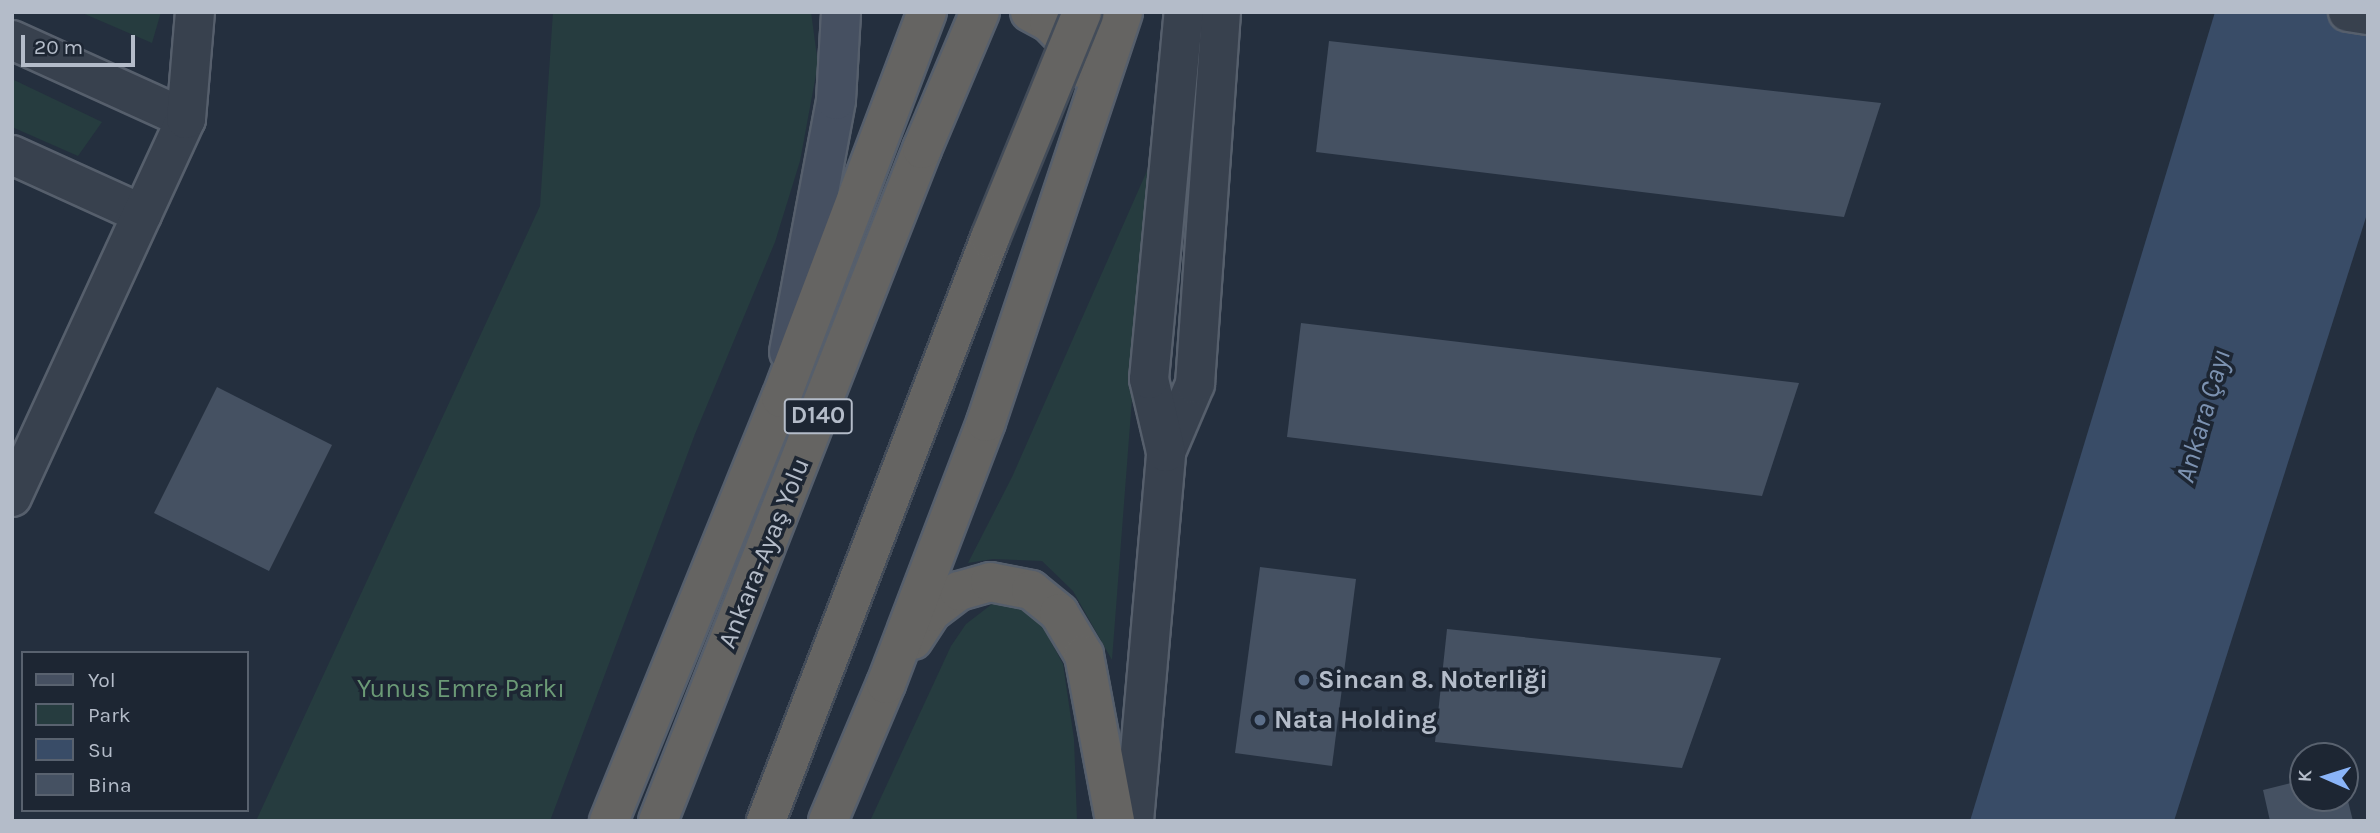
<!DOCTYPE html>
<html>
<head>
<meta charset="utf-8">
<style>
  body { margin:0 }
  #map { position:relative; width:2380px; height:833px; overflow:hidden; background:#242f3e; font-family:Karla,sans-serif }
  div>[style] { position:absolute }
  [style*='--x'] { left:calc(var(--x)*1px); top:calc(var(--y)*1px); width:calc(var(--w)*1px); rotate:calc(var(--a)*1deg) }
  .green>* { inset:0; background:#263c3f }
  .water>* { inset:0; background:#394c67 }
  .building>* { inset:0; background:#455162 }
  .roads { filter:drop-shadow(2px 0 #565f6c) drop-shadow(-2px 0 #565f6c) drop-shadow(0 2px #565f6c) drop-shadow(0 -2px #565f6c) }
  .minor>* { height:38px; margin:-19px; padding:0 19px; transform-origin:19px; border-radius:19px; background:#38414e }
  .tertiary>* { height:38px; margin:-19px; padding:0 19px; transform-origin:19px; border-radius:19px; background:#38414e }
  .secondary>* { height:38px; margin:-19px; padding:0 19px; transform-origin:19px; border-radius:19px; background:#465061 }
  .trunk>* { height:38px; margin:-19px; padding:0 19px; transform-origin:19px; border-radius:19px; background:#656462 }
  .bridges { filter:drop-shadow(2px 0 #434c59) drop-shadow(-2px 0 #434c59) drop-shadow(0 2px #434c59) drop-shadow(0 -2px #434c59) }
  .trunk-bridge>* { height:38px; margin:-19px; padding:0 19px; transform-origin:19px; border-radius:19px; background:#656462 }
  .dots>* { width:19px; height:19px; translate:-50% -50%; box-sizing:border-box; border:4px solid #1d2633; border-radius:50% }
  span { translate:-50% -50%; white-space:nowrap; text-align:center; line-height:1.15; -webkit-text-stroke:7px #1d2633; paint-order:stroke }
  .shield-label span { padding:2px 5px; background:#1d2633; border:2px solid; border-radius:5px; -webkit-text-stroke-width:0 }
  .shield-label { font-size:24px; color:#b4bcc9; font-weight:700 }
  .street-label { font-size:26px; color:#b4bcc9 }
  .poi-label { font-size:26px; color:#b4bcc9; font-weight:700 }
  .left { translate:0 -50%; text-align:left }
  .park-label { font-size:26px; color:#6b9a76 }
  .water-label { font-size:28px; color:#7c92b1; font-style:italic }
  .frame { position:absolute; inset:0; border:14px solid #b4bcc9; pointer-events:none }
  .legend { position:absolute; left:21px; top:651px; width:228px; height:161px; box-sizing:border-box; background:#1d2633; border:2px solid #59626f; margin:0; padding:9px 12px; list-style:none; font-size:21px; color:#b4bcc9 }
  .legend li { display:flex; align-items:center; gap:14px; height:35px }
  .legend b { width:35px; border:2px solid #59626f }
  .north { position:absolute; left:2289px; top:742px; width:70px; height:70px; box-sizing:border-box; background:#1d2633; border:2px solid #59626f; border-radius:50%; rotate:273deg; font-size:19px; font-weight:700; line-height:28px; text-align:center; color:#b4bcc9 }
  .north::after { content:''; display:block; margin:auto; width:24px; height:32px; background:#8ab4f8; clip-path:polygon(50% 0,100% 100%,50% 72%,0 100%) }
  .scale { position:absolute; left:21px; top:35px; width:114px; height:32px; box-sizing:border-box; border:4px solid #b4bcc9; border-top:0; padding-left:9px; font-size:21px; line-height:24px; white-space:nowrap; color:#b4bcc9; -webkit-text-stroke:5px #1d2633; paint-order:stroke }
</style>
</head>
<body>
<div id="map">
  <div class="green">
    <i style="clip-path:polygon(80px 12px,161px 12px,152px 43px)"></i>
    <i style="clip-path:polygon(553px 12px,811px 12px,818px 64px,800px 161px,775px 242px,695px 434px,550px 821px,256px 821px,540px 206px)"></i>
    <i style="clip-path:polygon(12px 79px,102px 122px,78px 156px,12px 127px)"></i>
    <i style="clip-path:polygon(1150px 164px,1112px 660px,1073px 591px,1042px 561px,993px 559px,968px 563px,1012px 477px)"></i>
    <i style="clip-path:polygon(992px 604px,1019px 605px,1043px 627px,1063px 664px,1074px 739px,1077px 821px,870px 821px,951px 646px,966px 624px)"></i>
  </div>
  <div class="water">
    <i style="clip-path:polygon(2215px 12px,2368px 12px,2368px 211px,2174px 821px,1970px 821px)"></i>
  </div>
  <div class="building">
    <i style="clip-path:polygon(1329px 41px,1881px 103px,1844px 217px,1316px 152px)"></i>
    <i style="clip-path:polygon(1301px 323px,1799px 383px,1762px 496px,1287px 437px)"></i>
    <i style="clip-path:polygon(217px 387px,332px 445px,269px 571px,154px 513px)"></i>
    <i style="clip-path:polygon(1260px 567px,1356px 579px,1332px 766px,1235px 753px)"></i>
    <i style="clip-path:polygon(1447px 629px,1721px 658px,1682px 768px,1435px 742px)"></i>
    <i style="clip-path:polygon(2303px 780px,2303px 798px,2345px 798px,2346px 793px,2353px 821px,2270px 821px,2263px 790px)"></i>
  </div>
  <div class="roads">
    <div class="minor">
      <i style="--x:12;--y:40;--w:191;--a:24.4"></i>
      <i style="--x:12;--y:155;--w:143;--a:24.4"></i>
    </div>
    <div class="tertiary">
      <i style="--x:2348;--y:12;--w:20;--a:9"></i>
      <i style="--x:1166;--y:452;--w:74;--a:-66.9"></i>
      <i style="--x:1195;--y:384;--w:373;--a:-86"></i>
      <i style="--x:12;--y:497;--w:416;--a:-65.3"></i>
      <i style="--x:186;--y:119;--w:107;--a:-85.2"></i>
      <i style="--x:1134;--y:821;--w:370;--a:-85"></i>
      <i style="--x:1166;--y:452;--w:75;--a:-103.1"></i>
      <i style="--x:1149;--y:379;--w:369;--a:-84.6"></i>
    </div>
    <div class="secondary">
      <i style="--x:789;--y:352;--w:256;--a:-79.4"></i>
      <i style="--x:836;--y:100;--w:88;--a:-86.7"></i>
    </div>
    <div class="trunk">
      <i style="--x:1030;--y:12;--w:21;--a:28"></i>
      <i style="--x:1049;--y:22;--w:46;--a:45.9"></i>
      <i style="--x:1081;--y:55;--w:14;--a:78"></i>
      <i style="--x:913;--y:640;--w:33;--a:-57"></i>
      <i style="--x:931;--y:612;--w:35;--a:-37"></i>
      <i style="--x:959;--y:591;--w:32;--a:-16"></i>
      <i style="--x:990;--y:582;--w:42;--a:11"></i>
      <i style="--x:1031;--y:590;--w:36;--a:39"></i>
      <i style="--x:1059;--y:613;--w:49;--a:59.2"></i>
      <i style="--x:1084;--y:655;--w:169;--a:79.4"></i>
      <i style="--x:609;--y:821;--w:457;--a:-67.9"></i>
      <i style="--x:781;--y:398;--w:413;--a:-69.3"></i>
      <i style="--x:658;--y:821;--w:722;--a:-68.55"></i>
      <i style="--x:922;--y:149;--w:149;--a:-67.1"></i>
      <i style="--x:828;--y:821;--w:149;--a:-67.1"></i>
      <i style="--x:886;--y:684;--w:280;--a:-69.1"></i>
      <i style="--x:986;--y:422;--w:432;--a:-71.5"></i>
    </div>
  </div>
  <div class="bridges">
    <div class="trunk-bridge">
      <i style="--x:766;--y:821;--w:625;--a:-68.98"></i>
      <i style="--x:990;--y:238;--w:244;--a:-67.8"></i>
    </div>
  </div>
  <div class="dots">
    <i style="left:1304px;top:680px;background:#5c6f8a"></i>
    <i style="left:1260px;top:720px;background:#5c6f8a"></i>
  </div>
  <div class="shield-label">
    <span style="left:818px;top:416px">D140</span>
  </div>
  <div class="street-label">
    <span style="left:764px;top:553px;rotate:-68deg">Ankara-Ayaş Yolu</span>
  </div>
  <div class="poi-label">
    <span class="left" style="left:1318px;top:680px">Sincan 8. Noterliği</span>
    <span class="left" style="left:1274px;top:720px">Nata Holding</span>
  </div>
  <div class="park-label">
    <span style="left:461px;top:689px">Yunus Emre Parkı</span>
  </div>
  <div class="water-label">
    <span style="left:2203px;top:416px;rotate:-74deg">Ankara Çayı</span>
  </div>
  <div class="frame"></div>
  <ul class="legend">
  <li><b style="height:9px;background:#465061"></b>Yol</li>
  <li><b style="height:19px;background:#263c3f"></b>Park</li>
  <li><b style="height:19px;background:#394c67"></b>Su</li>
  <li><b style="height:19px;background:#455162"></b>Bina</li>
  </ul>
  <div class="north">K</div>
  <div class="scale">20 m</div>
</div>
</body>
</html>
